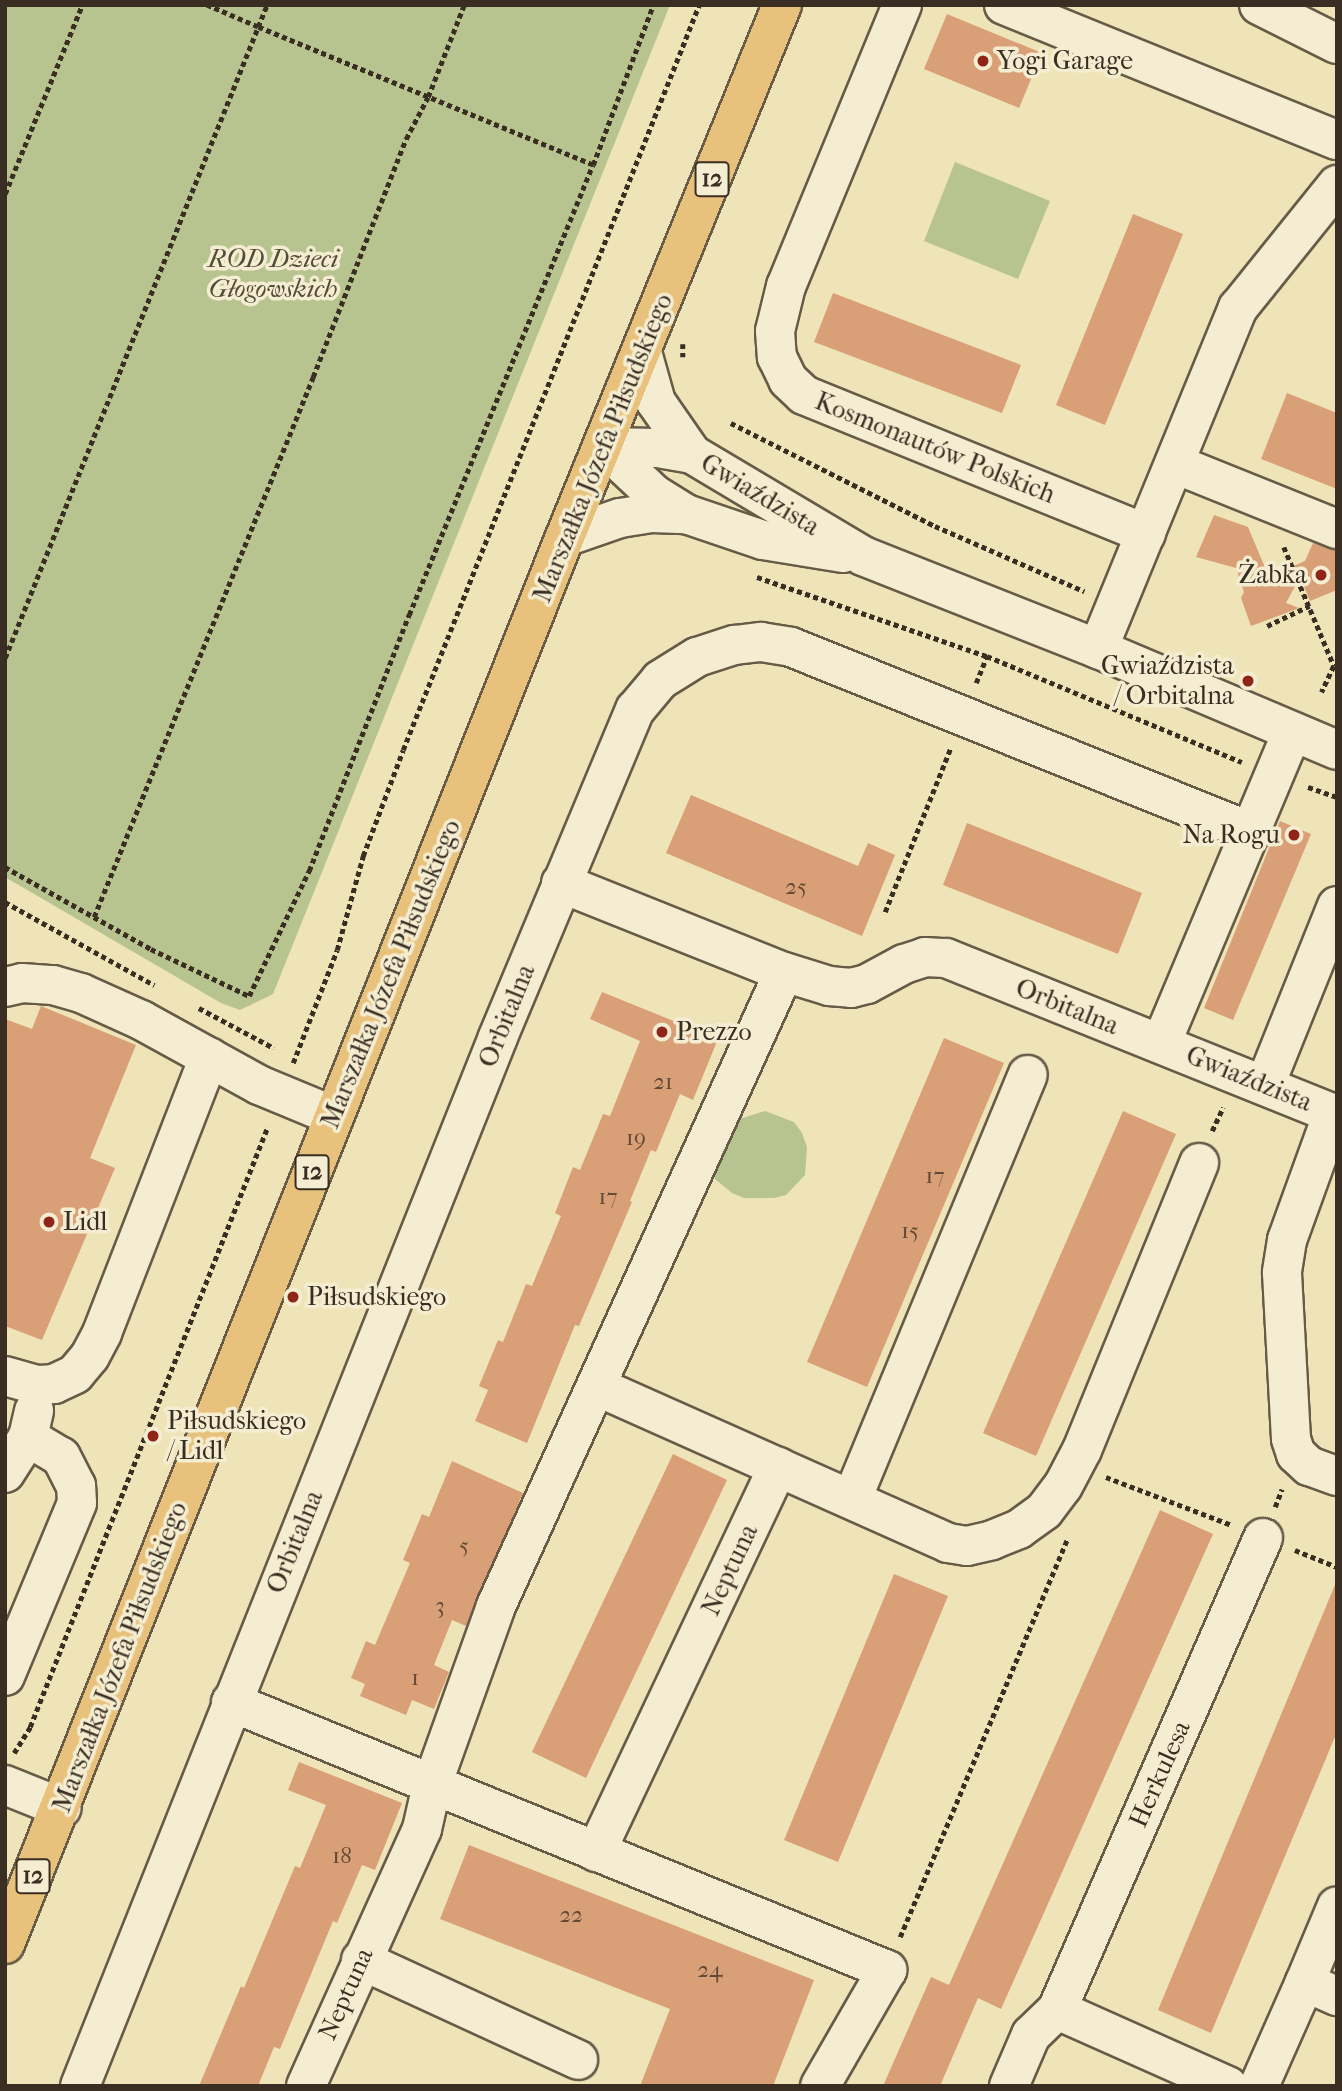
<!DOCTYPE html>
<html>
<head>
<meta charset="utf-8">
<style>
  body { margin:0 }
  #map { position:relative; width:1342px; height:2091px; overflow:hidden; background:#efe3b8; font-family:"IM FELL French Canon",serif }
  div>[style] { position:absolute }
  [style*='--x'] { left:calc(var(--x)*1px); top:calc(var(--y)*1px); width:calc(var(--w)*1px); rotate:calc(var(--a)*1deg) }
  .green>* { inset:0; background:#b7c490 }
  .building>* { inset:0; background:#d9a077 }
  .path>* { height:4.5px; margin-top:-2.25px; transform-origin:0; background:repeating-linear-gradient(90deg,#3a2e23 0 5px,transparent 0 8.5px) }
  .roads { filter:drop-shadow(2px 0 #675b48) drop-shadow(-2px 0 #675b48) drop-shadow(0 2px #675b48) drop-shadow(0 -2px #675b48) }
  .minor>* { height:38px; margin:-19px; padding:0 19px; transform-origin:19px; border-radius:19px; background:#f5edd1 }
  .major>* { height:38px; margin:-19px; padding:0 19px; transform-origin:19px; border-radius:19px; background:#e8c27c }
  .dots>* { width:19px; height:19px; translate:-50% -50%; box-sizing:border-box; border:4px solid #f5edd1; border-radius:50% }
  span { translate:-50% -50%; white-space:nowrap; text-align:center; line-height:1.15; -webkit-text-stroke:7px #f5edd1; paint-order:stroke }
  .number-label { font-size:23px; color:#624a38 }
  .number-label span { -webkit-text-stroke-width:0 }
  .shield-label span { padding:2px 5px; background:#f5edd1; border:2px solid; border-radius:5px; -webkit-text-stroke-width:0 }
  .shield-label { font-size:24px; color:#3a2e23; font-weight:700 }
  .poi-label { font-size:26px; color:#3a2e23 }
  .left { translate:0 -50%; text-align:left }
  .right { translate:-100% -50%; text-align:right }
  .park-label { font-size:26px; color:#534c39; font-style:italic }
  .street-label { font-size:26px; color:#3a2e23 }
  .frame { position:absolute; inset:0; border:7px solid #3a2e23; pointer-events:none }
</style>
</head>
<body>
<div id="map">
  <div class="green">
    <i style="clip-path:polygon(5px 5px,670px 5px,273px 994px,240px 1010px,221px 1003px,5px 877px)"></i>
    <i style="clip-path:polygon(955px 162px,1050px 201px,1018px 279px,924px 241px)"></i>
    <i style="clip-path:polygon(765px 1111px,794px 1122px,802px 1133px,807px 1147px,805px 1175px,786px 1195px,774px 1198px,744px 1198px,732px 1193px,715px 1179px,707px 1159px,730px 1122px)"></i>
  </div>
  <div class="building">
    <i style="clip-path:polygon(947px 14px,1042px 53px,1019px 108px,924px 69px)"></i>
    <i style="clip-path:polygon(1133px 214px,1183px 234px,1105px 425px,1056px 405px)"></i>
    <i style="clip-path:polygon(833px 293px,1021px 365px,1002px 413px,814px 342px)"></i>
    <i style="clip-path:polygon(1287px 393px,1337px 413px,1337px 489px,1261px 459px)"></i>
    <i style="clip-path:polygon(1214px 515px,1248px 527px,1269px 577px,1305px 561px,1313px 543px,1337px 550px,1337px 590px,1310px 601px,1300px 577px,1286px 603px,1299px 608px,1251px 626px,1241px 598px,1244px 592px,1236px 568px,1196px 557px)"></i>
    <i style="clip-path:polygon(691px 795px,858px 866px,868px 843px,895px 855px,862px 936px,666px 853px)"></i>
    <i style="clip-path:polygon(1280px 821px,1311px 834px,1233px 1020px,1204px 1008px)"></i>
    <i style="clip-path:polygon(967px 823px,1142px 893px,1118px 954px,943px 885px)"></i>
    <i style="clip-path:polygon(602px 992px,718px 1039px,693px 1100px,680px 1094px,656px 1152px,651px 1150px,630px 1201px,632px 1202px,579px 1326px,575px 1325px,527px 1443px,475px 1421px,488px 1390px,479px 1386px,498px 1340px,503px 1342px,526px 1284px,532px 1286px,561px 1216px,555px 1213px,573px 1167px,580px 1170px,603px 1114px,610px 1116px,640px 1041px,590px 1019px)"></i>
    <i style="clip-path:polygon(41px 1006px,136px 1045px,90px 1158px,115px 1168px,42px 1340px,5px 1326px,5px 1019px,32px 1029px)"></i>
    <i style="clip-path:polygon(944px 1038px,1004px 1063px,867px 1387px,807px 1362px)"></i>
    <i style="clip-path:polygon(1123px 1111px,1176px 1134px,1036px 1456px,983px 1433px)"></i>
    <i style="clip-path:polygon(673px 1454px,727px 1480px,586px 1778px,532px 1752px)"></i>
    <i style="clip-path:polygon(452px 1461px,523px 1493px,466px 1626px,452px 1620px,434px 1665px,449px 1672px,434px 1709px,412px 1700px,406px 1715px,360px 1696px,365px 1684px,351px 1678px,366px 1641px,375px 1645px,410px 1563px,403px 1560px,422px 1514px,429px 1517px)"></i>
    <i style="clip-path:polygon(1160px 1510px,1213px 1534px,1001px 2009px,978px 1998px,940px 2086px,883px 2086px,931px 1977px,949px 1985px)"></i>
    <i style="clip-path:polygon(894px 1574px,948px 1596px,838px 1862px,784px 1840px)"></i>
    <i style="clip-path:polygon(1337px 1580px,1337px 1732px,1211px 2033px,1158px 2010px)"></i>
    <i style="clip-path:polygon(299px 1762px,402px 1803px,375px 1870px,362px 1865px,337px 1923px,333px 1921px,280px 2049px,274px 2047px,258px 2086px,199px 2086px,241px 1986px,244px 1988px,295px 1866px,300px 1868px,326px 1805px,288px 1790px)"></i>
    <i style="clip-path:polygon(469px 1845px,814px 1980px,773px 2086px,640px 2086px,670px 2009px,440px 1919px)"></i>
  </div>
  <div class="path">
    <i style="--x:593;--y:165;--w:171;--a:-69.4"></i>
    <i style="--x:5;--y:194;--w:204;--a:-67.8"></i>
    <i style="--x:683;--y:344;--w:13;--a:90"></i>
    <i style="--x:731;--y:423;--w:229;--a:26.8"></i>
    <i style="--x:935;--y:526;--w:163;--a:23.6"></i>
    <i style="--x:1284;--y:547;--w:129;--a:67.2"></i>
    <i style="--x:1334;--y:666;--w:29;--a:115"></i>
    <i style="--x:757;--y:577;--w:243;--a:19"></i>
    <i style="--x:987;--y:656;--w:276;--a:22.6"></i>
    <i style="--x:1267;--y:626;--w:47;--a:-25.5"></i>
    <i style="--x:5;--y:658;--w:680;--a:-68.15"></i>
    <i style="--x:258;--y:27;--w:56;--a:-156.7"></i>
    <i style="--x:976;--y:683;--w:29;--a:-68"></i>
    <i style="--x:1308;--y:787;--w:31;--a:19"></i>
    <i style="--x:5;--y:867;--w:167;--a:29.3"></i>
    <i style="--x:151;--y:949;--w:109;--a:25.6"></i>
    <i style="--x:249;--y:996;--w:139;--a:-64.4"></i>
    <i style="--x:309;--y:871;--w:275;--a:-68.7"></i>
    <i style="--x:409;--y:615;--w:486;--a:-67.8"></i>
    <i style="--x:593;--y:165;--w:362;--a:-157.6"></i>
    <i style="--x:258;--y:27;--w:24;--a:-68"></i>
    <i style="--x:5;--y:902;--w:171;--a:29.1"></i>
    <i style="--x:885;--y:912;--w:178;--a:-68.2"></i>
    <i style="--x:94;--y:917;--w:583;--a:-67.92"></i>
    <i style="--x:313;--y:377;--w:256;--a:-68.7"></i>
    <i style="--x:406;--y:139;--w:47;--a:-62.4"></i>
    <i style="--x:428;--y:97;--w:99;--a:-68.6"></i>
    <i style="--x:199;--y:1008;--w:85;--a:28.1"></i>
    <i style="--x:293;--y:1063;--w:121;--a:-68.7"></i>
    <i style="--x:337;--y:950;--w:98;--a:-74.5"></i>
    <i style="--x:363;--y:856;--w:113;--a:-69.3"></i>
    <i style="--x:403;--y:750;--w:802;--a:-68.33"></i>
    <i style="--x:1212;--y:1131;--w:26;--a:-65"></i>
    <i style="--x:1106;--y:1477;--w:135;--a:20.9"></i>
    <i style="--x:1275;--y:1507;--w:19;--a:-69"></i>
    <i style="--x:1295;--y:1550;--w:45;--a:22"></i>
    <i style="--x:14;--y:1753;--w:31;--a:-58"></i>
    <i style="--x:30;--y:1727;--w:646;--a:-68.4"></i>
    <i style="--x:900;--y:1937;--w:432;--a:-67.2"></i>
  </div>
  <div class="roads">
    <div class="minor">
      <i style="--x:902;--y:5;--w:304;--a:112.4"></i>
      <i style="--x:786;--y:286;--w:46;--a:103.7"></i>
      <i style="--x:775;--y:331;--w:26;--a:86"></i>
      <i style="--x:777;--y:357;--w:25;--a:64"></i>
      <i style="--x:788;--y:380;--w:22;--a:43"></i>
      <i style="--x:804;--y:395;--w:369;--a:22.1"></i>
      <i style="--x:1004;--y:5;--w:359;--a:22.1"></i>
      <i style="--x:1259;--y:5;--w:87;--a:26.6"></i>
      <i style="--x:642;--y:352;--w:52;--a:74.4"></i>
      <i style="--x:656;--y:402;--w:63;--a:55.3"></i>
      <i style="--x:604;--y:447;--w:54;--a:1.1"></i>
      <i style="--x:658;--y:448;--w:35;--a:10"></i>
      <i style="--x:692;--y:454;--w:199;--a:30.8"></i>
      <i style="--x:863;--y:556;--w:253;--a:21.6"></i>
      <i style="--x:1098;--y:649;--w:259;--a:22.9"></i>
      <i style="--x:604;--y:447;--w:69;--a:43.2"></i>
      <i style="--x:654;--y:494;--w:38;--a:32"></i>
      <i style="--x:686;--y:514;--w:81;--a:18.7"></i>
      <i style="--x:763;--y:540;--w:81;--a:9.2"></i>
      <i style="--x:1175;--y:464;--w:175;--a:21.9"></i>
      <i style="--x:565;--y:537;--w:58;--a:-19.1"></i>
      <i style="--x:620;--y:518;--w:32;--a:-9"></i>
      <i style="--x:652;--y:513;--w:34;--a:2"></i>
      <i style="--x:1098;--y:649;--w:369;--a:-67.7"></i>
      <i style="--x:1238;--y:308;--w:158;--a:-51.2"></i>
      <i style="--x:561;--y:883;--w:240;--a:21.8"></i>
      <i style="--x:784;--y:972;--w:47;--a:17.3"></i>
      <i style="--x:829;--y:986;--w:22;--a:5"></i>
      <i style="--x:851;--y:988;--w:16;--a:-14"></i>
      <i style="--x:867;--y:984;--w:42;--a:-28.4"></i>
      <i style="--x:904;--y:964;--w:22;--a:-18"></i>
      <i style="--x:925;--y:957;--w:21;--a:3"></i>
      <i style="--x:946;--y:958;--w:421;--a:21.9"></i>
      <i style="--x:5;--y:987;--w:17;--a:-13"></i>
      <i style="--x:22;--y:983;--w:31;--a:4"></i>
      <i style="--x:53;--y:985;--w:29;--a:16"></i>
      <i style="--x:81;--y:993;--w:66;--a:24.2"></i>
      <i style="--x:141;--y:1020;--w:135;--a:28.8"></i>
      <i style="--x:259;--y:1085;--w:81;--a:22.5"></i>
      <i style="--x:1161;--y:1044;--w:337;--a:-67.2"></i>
      <i style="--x:1265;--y:1085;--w:193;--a:-68.1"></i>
      <i style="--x:1333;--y:1113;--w:135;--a:109.9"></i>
      <i style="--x:1287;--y:1240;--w:33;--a:99"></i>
      <i style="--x:1282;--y:1273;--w:166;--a:86.9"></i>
      <i style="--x:1291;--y:1439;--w:16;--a:72"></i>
      <i style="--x:1296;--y:1454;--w:18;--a:43"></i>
      <i style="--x:1309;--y:1466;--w:30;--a:20"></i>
      <i style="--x:5;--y:1376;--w:33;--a:16"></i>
      <i style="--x:37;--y:1385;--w:17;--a:-3"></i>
      <i style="--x:54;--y:1384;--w:23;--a:-25"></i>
      <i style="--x:75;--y:1374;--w:23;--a:-50"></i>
      <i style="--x:90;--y:1356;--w:26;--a:-62"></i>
      <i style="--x:102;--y:1333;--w:296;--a:-68.8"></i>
      <i style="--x:598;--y:1387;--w:383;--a:24"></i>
      <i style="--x:948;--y:1543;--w:19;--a:9"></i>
      <i style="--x:967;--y:1546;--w:26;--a:-13"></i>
      <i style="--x:992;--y:1540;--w:29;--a:-22"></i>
      <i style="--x:1019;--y:1529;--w:31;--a:-36"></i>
      <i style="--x:1044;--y:1511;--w:31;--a:-53"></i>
      <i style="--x:1063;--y:1486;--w:41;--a:-62.2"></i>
      <i style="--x:1082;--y:1450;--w:310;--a:-67.8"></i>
      <i style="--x:5;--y:1473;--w:43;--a:-57.4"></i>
      <i style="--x:28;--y:1437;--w:27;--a:-77"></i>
      <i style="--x:852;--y:1499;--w:459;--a:-67.5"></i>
      <i style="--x:5;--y:1676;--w:187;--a:-67.4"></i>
      <i style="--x:77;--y:1503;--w:17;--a:-93"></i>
      <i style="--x:76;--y:1486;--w:33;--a:-117"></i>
      <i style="--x:61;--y:1457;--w:39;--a:-149"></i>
      <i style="--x:231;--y:1702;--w:709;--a:22.22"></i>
      <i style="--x:887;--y:1970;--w:134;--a:120"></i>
      <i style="--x:5;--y:1785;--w:61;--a:22"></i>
      <i style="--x:596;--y:1852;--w:426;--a:-64.7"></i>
      <i style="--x:361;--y:1960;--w:239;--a:24.7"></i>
      <i style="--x:1305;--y:1982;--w:82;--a:-67.2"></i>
      <i style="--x:80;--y:2086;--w:1129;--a:-68.27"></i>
      <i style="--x:498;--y:1037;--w:355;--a:-67.3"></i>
      <i style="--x:635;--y:710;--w:39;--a:-50"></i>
      <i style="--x:660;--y:680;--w:44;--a:-31.9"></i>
      <i style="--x:697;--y:657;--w:40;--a:-18"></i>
      <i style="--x:735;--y:645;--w:26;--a:-7"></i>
      <i style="--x:761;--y:642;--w:30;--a:9"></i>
      <i style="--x:791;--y:647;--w:496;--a:21.9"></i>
      <i style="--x:306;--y:2086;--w:282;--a:-65.7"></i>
      <i style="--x:422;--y:1829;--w:45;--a:-77.2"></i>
      <i style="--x:432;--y:1785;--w:190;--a:-70.3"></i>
      <i style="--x:496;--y:1606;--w:696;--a:-65.57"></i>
      <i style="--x:1009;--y:2086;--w:56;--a:-66.7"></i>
      <i style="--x:1031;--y:2035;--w:36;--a:-44"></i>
      <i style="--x:1228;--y:2086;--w:187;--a:-156"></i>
      <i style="--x:1057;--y:2010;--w:515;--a:-66.42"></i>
      <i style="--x:1259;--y:2086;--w:114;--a:-66.1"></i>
      <i style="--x:1305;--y:1982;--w:35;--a:24"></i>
    </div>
    <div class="major">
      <i style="--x:5;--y:1944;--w:1514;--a:-68.3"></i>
      <i style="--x:565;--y:537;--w:575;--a:-67.81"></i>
    </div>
  </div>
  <div class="dots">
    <i style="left:983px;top:61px;background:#8f2418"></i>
    <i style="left:1321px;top:575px;background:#8f2418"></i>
    <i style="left:1248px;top:681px;background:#8f2418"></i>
    <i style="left:1294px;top:835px;background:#8f2418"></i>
    <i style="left:662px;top:1032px;background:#8f2418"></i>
    <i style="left:49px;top:1222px;background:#8f2418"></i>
    <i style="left:293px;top:1297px;background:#8f2418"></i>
    <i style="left:153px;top:1436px;background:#8f2418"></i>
  </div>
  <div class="number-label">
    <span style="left:796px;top:887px">25</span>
    <span style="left:663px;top:1082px">21</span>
    <span style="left:636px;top:1138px">19</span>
    <span style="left:935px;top:1176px">17</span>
    <span style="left:608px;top:1197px">17</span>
    <span style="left:910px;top:1231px">15</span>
    <span style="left:464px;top:1546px">5</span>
    <span style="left:440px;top:1606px">3</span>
    <span style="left:415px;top:1678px">1</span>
    <span style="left:342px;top:1856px">18</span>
    <span style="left:571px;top:1915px">22</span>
    <span style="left:710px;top:1970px">24</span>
  </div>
  <div class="shield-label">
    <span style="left:712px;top:179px">12</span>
    <span style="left:312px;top:1172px">12</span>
    <span style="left:33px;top:1876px">12</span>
  </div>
  <div class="poi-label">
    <span class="left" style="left:997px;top:61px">Yogi Garage</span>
    <span class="right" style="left:1307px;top:575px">Żabka</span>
    <span class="right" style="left:1234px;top:681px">Gwiaździsta<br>/ Orbitalna</span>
    <span class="right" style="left:1280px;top:835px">Na Rogu</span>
    <span class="left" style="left:676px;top:1032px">Prezzo</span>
    <span class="left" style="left:63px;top:1222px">Lidl</span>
    <span class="left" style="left:307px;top:1297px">Piłsudskiego</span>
    <span class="left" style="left:167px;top:1436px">Piłsudskiego<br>/ Lidl</span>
  </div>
  <div class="park-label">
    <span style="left:273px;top:274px">ROD Dzieci<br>Głogowskich</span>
  </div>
  <div class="street-label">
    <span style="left:603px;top:448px;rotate:-68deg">Marszałka Józefa Piłsudskiego</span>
    <span style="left:935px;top:448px;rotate:22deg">Kosmonautów Polskich</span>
    <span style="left:760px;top:495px;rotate:31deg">Gwiaździsta</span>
    <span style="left:391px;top:974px;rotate:-68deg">Marszałka Józefa Piłsudskiego</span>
    <span style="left:1067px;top:1007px;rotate:22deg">Orbitalna</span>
    <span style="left:507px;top:1016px;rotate:-68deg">Orbitalna</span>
    <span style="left:1249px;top:1079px;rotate:22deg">Gwiaździsta</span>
    <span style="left:295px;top:1542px;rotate:-68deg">Orbitalna</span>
    <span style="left:730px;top:1570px;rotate:-65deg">Neptuna</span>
    <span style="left:120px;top:1657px;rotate:-69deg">Marszałka Józefa Piłsudskiego</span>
    <span style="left:1160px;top:1774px;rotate:-66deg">Herkulesa</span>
    <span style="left:346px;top:1994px;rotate:-66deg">Neptuna</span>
  </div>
  <div class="frame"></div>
</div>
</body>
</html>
